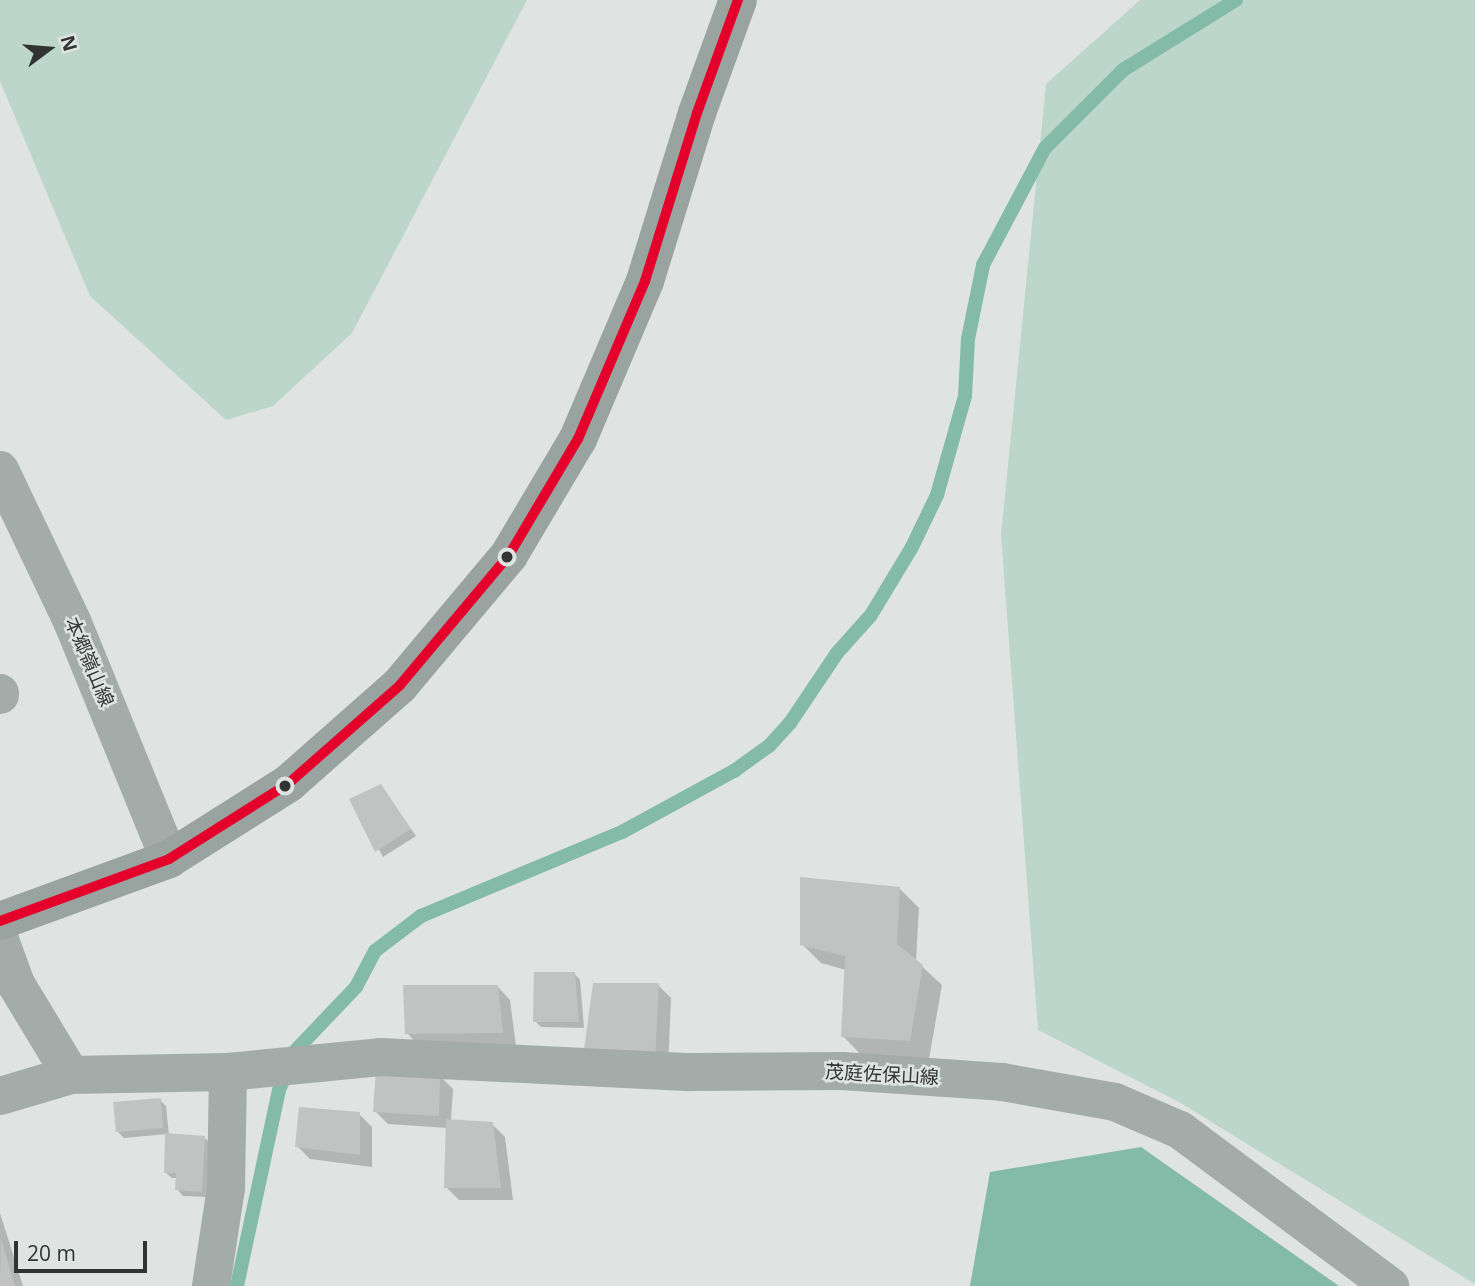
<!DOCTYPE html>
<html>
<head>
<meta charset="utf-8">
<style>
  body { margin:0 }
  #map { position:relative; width:1475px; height:1286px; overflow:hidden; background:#dfe3e1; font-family:"Open Sans","Noto Sans JP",sans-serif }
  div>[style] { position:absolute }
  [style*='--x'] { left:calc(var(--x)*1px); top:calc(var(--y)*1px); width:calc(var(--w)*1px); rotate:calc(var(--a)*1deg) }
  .green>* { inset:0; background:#bcd6cc }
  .water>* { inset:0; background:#84bba8 }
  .shadow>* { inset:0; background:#0003 }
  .stream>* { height:14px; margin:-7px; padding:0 7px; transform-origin:7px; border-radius:7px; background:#84bba8 }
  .building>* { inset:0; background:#c0c3c2 }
  .minor>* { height:38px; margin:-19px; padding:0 19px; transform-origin:19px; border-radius:19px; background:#a3aca9 }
  .major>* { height:38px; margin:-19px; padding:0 19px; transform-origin:19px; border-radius:19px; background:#99a4a0 }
  .bus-1>* { height:10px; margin:-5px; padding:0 5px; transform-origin:5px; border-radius:5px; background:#e4002b }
  .dots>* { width:19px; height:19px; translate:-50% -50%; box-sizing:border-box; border:4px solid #dee4e1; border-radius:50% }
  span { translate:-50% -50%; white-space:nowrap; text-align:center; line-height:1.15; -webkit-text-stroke:5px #dee4e1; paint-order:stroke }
  .street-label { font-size:19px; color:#313433 }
  .north { position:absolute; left:14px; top:14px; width:70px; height:70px; -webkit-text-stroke:5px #dee4e1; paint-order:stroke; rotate:74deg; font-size:19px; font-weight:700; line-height:28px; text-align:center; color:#313433 }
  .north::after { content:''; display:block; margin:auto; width:24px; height:32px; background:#313433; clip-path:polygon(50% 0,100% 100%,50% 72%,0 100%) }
  .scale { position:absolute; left:14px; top:1241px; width:133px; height:32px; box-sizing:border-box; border:4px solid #313433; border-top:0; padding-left:9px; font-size:21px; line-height:24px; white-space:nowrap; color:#313433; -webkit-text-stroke:5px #dee4e1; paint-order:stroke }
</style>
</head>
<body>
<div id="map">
  <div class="green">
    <i style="clip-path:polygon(0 0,527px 0,352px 333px,273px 406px,226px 420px,90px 296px,0 81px)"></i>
    <i style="clip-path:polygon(1140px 0,1475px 0,1475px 1284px,1179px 1102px,1038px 1030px,1001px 535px,1046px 84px)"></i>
  </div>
  <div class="water">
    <i style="clip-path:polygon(1141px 1147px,1339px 1286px,970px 1286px,990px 1172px)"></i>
  </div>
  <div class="shadow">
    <i style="clip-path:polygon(381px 786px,416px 836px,383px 857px,352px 800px)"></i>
    <i style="clip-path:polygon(900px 889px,919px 908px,916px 961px,942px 985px,929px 1059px,862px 1056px,843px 1036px,846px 970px,821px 963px,802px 944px)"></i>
    <i style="clip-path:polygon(574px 973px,580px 980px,584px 1028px,541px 1027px,535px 1021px)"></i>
    <i style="clip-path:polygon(658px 985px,671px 998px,668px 1071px,599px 1063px)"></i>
    <i style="clip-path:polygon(497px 986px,510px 1000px,516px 1046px,420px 1047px,407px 1033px)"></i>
    <i style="clip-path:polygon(440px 1076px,453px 1089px,451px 1121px,492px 1124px,505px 1137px,513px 1200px,459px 1200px,446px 1187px,448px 1128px,388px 1124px,375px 1111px)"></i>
    <i style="clip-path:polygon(160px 1100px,166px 1106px,169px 1135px,205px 1138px,211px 1144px,208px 1197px,183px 1196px,177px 1189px,177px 1178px,172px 1178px,165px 1172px,167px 1134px,124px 1138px,118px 1132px)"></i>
    <i style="clip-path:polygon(359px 1114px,372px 1127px,372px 1167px,310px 1159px,297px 1146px)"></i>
    <i style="clip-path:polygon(0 1213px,23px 1286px,0 1286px)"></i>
  </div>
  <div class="stream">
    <i style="--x:237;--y:1286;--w:200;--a:-77.9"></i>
    <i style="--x:279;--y:1090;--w:43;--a:-67"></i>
    <i style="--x:296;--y:1050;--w:87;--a:-46.4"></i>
    <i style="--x:356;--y:987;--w:41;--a:-62.2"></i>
    <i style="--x:375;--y:951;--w:58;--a:-37.3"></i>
    <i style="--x:421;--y:916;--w:218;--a:-22.7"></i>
    <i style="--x:622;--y:832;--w:128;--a:-28.6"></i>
    <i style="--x:734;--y:771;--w:44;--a:-35.8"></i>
    <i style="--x:770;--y:745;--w:30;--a:-48"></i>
    <i style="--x:790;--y:723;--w:84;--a:-56.1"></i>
    <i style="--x:837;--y:653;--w:51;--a:-48.2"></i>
    <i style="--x:871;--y:615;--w:79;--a:-58.9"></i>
    <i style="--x:912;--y:547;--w:58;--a:-64.3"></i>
    <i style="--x:937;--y:495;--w:103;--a:-74.2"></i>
    <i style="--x:965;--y:396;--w:57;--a:-87"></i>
    <i style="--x:968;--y:339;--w:76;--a:-78.5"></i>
    <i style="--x:983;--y:265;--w:132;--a:-62.1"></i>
    <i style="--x:1045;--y:148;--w:110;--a:-45"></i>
    <i style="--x:1123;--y:70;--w:133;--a:-31.8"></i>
  </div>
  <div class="building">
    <i style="clip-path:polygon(381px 784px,411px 829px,375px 852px,349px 799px)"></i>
    <i style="clip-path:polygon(800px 877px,900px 887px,897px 944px,923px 965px,910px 1041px,841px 1037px,845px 956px,800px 945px)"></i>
    <i style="clip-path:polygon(534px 972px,575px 972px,579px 1022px,533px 1022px)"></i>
    <i style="clip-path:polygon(593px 983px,659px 983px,655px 1059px,584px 1050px)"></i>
    <i style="clip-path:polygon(403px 985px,498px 985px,503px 1033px,405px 1034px)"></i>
    <i style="clip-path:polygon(376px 1069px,440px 1074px,439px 1116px,373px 1112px)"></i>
    <i style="clip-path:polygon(161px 1098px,163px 1128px,116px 1132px,113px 1102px)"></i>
    <i style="clip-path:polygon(299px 1107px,360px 1112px,360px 1155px,295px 1147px)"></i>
    <i style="clip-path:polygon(446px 1119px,493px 1122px,501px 1188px,444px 1188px)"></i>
    <i style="clip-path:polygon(165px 1133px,205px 1136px,202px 1192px,175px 1190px,176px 1173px,164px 1173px)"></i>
    <i style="clip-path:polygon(1px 1239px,15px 1286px,0 1286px)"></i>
  </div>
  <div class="minor">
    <i style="--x:0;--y:470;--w:167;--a:64.5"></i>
    <i style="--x:72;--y:621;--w:257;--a:67.8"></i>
    <i style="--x:0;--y:693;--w:2;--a:90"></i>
    <i style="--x:0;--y:940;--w:47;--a:70"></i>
    <i style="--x:16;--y:984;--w:106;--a:58.9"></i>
    <i style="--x:71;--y:1075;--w:157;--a:-1.1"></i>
    <i style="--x:228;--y:1072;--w:153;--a:-5.6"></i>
    <i style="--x:380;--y:1057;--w:311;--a:2.8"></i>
    <i style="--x:691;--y:1072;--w:151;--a:-0.4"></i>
    <i style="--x:842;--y:1071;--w:160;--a:3.9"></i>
    <i style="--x:1002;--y:1082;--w:115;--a:10"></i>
    <i style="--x:1115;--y:1102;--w:71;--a:23.3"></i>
    <i style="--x:1180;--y:1130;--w:262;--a:36.6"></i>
    <i style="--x:0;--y:1096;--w:74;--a:-16.5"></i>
    <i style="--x:211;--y:1286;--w:99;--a:-81.3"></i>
    <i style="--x:226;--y:1188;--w:116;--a:-89"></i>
  </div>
  <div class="major">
    <i style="--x:0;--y:921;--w:180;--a:-20.1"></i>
    <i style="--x:169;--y:859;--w:142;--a:-32.3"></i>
    <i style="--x:289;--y:783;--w:148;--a:-41.4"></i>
    <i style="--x:400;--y:685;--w:170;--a:-50"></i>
    <i style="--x:509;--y:555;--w:135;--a:-59.3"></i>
    <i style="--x:578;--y:439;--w:172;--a:-67"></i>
    <i style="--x:645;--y:281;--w:176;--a:-72.8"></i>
    <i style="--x:697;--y:113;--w:120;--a:-70.1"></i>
  </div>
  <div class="bus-1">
    <i style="--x:0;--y:921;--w:180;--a:-20.1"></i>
    <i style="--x:169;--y:859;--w:142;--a:-32.3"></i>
    <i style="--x:289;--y:783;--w:148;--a:-41.4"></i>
    <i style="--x:400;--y:685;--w:170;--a:-50"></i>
    <i style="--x:509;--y:555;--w:135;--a:-59.3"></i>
    <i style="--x:578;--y:439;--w:172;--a:-67"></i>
    <i style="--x:645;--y:281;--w:176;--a:-72.8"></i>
    <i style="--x:697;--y:113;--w:120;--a:-70.1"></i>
  </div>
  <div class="dots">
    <i style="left:507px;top:557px;background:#313433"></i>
    <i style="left:285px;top:786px;background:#313433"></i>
  </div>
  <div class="street-label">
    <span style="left:89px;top:662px;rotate:67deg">本郷嶺山線</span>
    <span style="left:882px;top:1075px;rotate:3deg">茂庭佐保山線</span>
  </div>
  <div class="north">N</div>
  <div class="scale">20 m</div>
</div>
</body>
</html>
